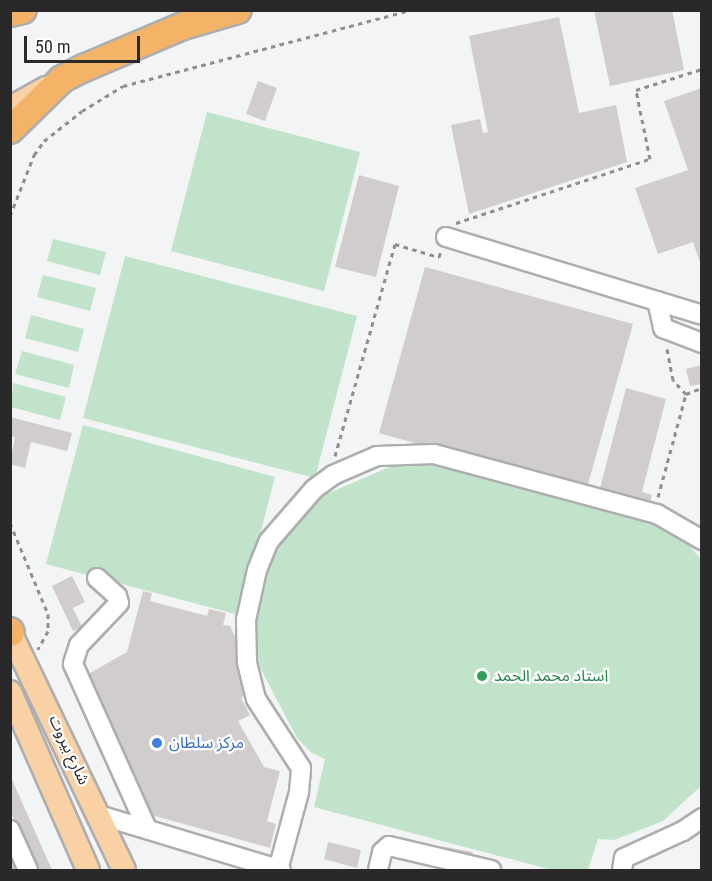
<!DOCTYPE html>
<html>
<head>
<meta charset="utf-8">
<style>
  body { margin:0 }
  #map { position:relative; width:712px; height:881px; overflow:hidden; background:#f2f4f6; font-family:"Roboto Condensed","Noto Sans Arabic",sans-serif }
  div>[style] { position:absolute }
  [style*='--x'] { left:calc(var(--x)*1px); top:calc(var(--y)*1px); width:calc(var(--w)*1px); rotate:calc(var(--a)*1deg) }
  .green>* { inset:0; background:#c0e3ca }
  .building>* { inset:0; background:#d0cdcc }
  .path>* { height:3px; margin-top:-1.5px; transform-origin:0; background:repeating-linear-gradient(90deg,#8e8f91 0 4.5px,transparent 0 9px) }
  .roads { filter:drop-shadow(2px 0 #acaeb0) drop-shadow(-2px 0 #acaeb0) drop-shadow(0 2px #acaeb0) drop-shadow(0 -2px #acaeb0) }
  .minor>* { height:18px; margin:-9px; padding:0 9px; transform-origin:9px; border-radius:9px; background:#fff }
  .major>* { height:22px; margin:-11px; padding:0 11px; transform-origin:11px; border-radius:11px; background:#f9d1a4 }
  .highway>* { height:26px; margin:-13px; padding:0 13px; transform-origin:13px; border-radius:13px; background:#f5b368 }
  .dots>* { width:16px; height:16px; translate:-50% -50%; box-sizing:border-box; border:3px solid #fff; border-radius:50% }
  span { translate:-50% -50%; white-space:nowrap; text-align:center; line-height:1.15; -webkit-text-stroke:4.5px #fff; paint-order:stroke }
  .leisure-label { font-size:16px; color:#27864d }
  .left { translate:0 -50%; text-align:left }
  .shop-label { font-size:16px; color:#366cbe }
  .street-label { font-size:16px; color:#29292a }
  .frame { position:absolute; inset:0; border:12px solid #29292a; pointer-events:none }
  .scale { position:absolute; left:24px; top:36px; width:116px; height:27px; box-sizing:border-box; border:3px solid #29292a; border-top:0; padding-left:8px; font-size:18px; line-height:21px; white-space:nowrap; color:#29292a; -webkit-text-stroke:4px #fff; paint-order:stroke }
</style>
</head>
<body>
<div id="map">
  <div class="green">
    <i style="clip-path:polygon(207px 112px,360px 152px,324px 291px,171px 251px)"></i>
    <i style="clip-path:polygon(53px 239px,106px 252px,100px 275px,47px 261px)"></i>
    <i style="clip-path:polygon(125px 256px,357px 316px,315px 478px,83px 418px)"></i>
    <i style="clip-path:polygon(43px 275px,96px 288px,90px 311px,37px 297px)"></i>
    <i style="clip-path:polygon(31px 315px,84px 329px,78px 352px,25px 338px)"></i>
    <i style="clip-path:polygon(22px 351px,74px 365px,69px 388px,15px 374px)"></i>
    <i style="clip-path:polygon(13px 383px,66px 397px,60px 420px,11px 407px)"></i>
    <i style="clip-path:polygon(83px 425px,275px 477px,239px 615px,46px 564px)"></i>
    <i style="clip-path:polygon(422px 463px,634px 514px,689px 546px,701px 559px,701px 786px,663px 821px,614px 840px,598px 839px,588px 870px,552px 870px,314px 807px,325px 759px,312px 753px,297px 738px,255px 658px,252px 626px,258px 596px,269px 563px,288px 528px,315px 499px,392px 466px)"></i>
  </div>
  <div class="building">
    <i style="clip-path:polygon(594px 10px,672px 10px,684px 70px,610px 86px)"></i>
    <i style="clip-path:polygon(559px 17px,579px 113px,616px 105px,627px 162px,469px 214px,451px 125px,480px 119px,483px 133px,488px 132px,469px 36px)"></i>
    <i style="clip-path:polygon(258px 81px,277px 88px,265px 121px,246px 114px)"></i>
    <i style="clip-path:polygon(702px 88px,702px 265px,701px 265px,693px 242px,658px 254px,635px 188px,688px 170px,664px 101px)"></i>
    <i style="clip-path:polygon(359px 175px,399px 186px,376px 277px,335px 267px)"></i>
    <i style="clip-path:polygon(425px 267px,633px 324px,586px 491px,379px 433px)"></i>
    <i style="clip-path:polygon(702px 365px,702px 384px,690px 386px,686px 369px)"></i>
    <i style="clip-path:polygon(626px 388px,666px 399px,642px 492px,652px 495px,650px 504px,598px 496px)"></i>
    <i style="clip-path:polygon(10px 417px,72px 433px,67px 451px,31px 442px,25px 468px,10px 464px,15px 437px,10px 436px)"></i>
    <i style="clip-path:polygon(72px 576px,85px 602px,73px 608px,82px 627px,73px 631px,52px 586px)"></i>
    <i style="clip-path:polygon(143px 591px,152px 593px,150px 601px,207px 616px,209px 609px,226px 613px,223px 625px,230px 626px,237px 641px,245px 695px,241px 698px,250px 715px,238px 721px,264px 767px,280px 771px,267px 821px,276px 824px,270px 848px,151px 815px,83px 677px,127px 652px)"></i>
    <i style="clip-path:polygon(10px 775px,52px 870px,36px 870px,10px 810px)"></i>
    <i style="clip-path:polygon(328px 842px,361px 850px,357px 868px,324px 859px)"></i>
    <i style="clip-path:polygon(445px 847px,473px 852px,468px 870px,438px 870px)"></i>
    <i style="clip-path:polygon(10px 850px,19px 870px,10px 870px)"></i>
  </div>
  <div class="path">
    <i style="--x:10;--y:216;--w:66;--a:-68.5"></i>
    <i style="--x:34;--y:155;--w:17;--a:-54"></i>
    <i style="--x:44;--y:141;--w:48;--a:-38.3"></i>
    <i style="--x:82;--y:111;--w:48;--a:-31.4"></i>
    <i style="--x:123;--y:86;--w:297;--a:-14.8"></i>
    <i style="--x:456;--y:223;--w:204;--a:-18.3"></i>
    <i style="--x:650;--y:159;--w:70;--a:-101.5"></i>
    <i style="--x:636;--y:90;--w:69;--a:-17.7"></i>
    <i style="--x:686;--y:394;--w:17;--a:-21"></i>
    <i style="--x:335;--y:456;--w:220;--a:-74.2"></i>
    <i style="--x:395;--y:244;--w:46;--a:16.5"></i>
    <i style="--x:439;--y:257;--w:6;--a:-72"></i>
    <i style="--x:658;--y:497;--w:107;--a:-74.8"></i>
    <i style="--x:686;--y:394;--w:19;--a:-133"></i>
    <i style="--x:673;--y:380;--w:33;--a:-101"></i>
    <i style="--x:10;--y:523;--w:99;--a:67.3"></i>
    <i style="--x:48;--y:614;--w:17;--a:90"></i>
    <i style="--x:48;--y:631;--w:21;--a:119"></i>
  </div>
  <div class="roads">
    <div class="minor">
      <i style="--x:446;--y:237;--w:268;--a:16.9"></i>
      <i style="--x:657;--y:301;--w:28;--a:77"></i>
      <i style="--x:663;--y:328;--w:42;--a:21"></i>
      <i style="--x:97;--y:578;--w:27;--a:42"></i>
      <i style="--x:117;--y:596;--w:7;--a:74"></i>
      <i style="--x:119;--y:603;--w:58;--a:133.6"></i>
      <i style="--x:79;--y:645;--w:20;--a:108"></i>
      <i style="--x:73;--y:664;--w:181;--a:65.8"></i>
      <i style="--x:99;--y:815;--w:190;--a:16.8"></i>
      <i style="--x:10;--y:830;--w:44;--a:65.8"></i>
      <i style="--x:278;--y:870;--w:81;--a:-74.9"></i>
      <i style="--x:299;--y:792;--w:24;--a:-85"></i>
      <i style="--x:301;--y:768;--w:82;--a:-123.1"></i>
      <i style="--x:256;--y:699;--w:38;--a:-104"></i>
      <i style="--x:247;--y:662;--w:42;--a:-91.4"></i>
      <i style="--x:246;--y:620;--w:51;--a:-77.6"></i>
      <i style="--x:257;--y:570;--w:31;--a:-68"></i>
      <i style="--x:269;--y:541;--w:69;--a:-49.1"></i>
      <i style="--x:314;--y:489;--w:24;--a:-36"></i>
      <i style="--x:333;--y:475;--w:48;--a:-23.4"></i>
      <i style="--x:377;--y:456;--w:57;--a:-2"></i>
      <i style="--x:434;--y:454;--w:231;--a:15.1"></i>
      <i style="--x:657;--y:514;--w:52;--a:30"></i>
      <i style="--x:378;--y:870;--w:18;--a:-77"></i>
      <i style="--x:382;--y:852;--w:9;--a:-41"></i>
      <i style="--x:389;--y:846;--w:105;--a:13.2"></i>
      <i style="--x:622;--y:870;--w:12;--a:-81"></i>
      <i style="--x:624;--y:858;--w:65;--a:-24.6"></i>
      <i style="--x:683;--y:831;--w:23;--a:-34"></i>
    </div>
    <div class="major">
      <i style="--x:10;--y:108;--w:41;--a:-29.1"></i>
      <i style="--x:10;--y:632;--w:264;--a:64.4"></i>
      <i style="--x:10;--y:692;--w:194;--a:66.3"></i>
    </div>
    <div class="highway">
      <i style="--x:10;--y:13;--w:13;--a:-13"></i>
      <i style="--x:10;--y:130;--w:73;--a:-44.4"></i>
      <i style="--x:62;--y:79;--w:25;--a:-27"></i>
      <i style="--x:84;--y:68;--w:108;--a:-23"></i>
      <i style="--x:183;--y:26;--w:57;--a:-16.2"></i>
      <i style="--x:10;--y:631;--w:2;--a:63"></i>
    </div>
  </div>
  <div class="dots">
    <i style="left:482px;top:676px;background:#2e9e5b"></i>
    <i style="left:157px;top:743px;background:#3f7fe0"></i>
  </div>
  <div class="leisure-label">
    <span class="left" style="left:494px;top:676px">استاد محمد الحمد</span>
  </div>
  <div class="shop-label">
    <span class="left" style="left:169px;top:743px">مركز سلطان</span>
  </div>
  <div class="street-label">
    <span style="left:69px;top:750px;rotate:65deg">شارع بيروت</span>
  </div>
  <div class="frame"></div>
  <div class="scale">50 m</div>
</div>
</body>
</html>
